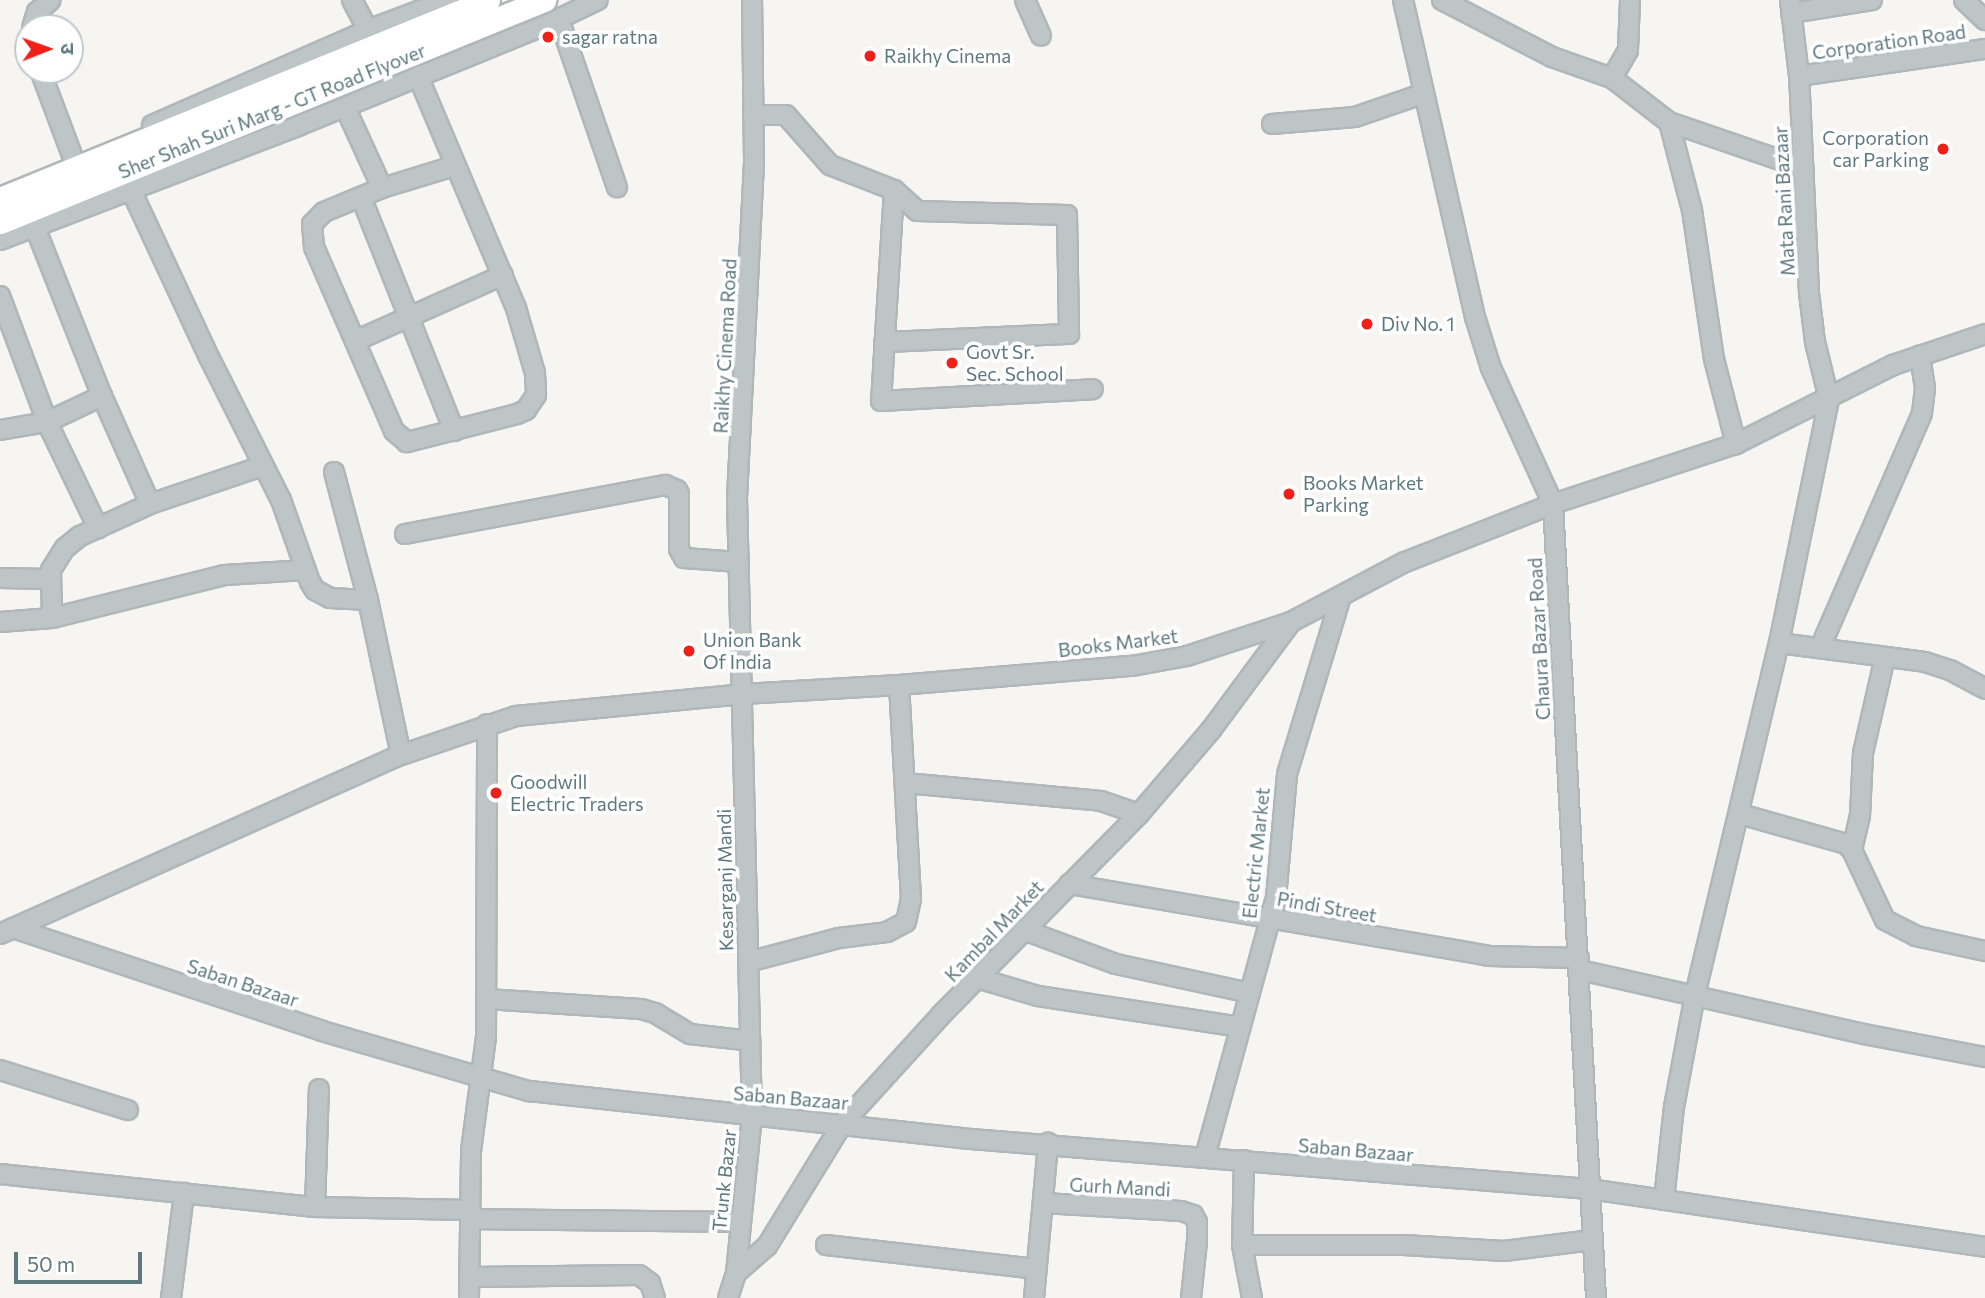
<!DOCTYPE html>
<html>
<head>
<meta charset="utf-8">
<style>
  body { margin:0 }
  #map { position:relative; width:1985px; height:1298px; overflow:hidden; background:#f6f5f2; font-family:Commissioner,"Noto Sans Devanagari",sans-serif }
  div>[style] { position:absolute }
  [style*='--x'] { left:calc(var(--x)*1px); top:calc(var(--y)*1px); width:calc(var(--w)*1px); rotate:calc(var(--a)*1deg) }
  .roads { filter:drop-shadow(2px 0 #afb7ba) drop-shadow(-2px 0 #afb7ba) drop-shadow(0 2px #afb7ba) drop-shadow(0 -2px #afb7ba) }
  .minor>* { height:18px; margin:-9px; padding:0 9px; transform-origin:9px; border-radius:9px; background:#bec5c7 }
  .major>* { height:23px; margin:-11.5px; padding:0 11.5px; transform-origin:11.5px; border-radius:11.5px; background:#fff }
  .dots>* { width:19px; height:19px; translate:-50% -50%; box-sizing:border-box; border:4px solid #fff; border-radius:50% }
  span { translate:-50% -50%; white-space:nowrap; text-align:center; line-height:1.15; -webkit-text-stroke:7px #fff; paint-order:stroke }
  .poi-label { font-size:19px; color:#5e787f }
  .left { translate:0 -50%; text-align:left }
  .right { translate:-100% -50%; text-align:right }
  .street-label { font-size:19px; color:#5e787f }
  .north { position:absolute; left:14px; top:14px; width:70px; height:70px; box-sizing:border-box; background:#fff; border:2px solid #bfc9cc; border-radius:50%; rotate:89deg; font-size:19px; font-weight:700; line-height:28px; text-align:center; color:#5e787f }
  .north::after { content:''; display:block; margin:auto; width:24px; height:32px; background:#f01f18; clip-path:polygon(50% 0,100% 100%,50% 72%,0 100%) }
  .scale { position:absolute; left:14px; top:1252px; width:128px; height:32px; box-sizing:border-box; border:4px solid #5e787f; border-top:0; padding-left:9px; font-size:21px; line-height:24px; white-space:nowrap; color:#5e787f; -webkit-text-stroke:5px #fff; paint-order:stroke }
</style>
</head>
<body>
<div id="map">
  <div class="roads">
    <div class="minor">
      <i style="--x:352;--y:0;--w:34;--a:62"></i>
      <i style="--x:1025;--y:0;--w:39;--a:66"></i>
      <i style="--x:1403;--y:0;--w:325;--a:77.2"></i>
      <i style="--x:1475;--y:317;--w:53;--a:72.6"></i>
      <i style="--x:1491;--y:368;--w:149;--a:65.5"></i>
      <i style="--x:1553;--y:504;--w:795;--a:86.9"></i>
      <i style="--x:1442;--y:0;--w:124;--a:27.4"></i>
      <i style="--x:1552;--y:57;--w:64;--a:19.3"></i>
      <i style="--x:1612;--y:78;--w:72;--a:37.7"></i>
      <i style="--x:1669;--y:122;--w:142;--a:18.9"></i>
      <i style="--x:1964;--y:0;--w:29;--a:44"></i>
      <i style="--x:1791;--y:13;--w:82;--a:-9.1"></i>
      <i style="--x:559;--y:19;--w:178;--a:71"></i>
      <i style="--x:32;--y:28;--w:17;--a:-73"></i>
      <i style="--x:37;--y:12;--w:18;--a:-41"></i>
      <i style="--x:40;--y:70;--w:94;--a:69.4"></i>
      <i style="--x:418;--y:76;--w:252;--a:67.1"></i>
      <i style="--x:516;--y:308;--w:68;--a:73.7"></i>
      <i style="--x:535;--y:373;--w:22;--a:87"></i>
      <i style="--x:536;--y:395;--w:18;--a:124"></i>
      <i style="--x:526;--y:410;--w:10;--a:156"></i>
      <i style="--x:517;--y:414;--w:114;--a:165.7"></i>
      <i style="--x:407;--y:442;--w:17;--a:-140"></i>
      <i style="--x:394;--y:431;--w:201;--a:-113.5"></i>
      <i style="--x:314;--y:247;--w:23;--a:-95"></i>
      <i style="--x:312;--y:224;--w:17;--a:-45"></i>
      <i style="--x:324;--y:212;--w:63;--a:-22.5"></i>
      <i style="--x:382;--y:188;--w:75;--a:-17"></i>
      <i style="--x:1799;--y:76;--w:188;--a:-8.3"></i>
      <i style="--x:1612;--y:78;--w:32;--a:-60"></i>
      <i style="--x:1628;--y:50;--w:50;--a:-87.7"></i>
      <i style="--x:345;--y:107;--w:89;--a:65.4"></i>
      <i style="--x:753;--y:115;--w:33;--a:0"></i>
      <i style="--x:786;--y:115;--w:67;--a:48.7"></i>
      <i style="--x:830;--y:165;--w:69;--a:21.3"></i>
      <i style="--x:894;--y:190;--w:31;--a:42"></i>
      <i style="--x:917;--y:211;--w:150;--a:1.5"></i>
      <i style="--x:1067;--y:215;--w:119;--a:89"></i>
      <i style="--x:1069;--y:334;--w:185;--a:177.5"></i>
      <i style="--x:1669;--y:122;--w:91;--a:75.4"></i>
      <i style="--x:1692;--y:210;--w:151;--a:81.6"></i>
      <i style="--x:1714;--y:359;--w:88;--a:75.5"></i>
      <i style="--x:1272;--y:124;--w:83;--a:-4.8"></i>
      <i style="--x:1355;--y:117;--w:71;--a:-18.9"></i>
      <i style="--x:152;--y:125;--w:236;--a:-23.7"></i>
      <i style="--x:368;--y:30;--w:85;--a:-20.8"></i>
      <i style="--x:131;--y:190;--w:184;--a:65"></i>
      <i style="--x:209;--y:357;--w:160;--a:63.3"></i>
      <i style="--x:281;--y:500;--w:87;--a:70.5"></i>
      <i style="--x:310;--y:582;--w:9;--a:58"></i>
      <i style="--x:315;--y:590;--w:17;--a:28"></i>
      <i style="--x:330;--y:598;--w:38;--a:3"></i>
      <i style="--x:894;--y:190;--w:211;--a:93.5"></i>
      <i style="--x:881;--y:401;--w:212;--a:-3.2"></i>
      <i style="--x:361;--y:197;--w:252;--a:68.3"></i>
      <i style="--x:35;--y:227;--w:182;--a:68.4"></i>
      <i style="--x:102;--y:396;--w:118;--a:66"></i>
      <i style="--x:0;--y:240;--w:319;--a:-20.9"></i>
      <i style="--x:298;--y:126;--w:270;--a:-22.2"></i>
      <i style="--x:548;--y:24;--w:55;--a:-25.6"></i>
      <i style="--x:0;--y:296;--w:134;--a:69.5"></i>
      <i style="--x:47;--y:422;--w:118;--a:64.3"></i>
      <i style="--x:355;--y:341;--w:162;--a:-24"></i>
      <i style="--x:0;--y:430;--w:48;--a:-9.7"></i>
      <i style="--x:47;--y:422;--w:61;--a:-25.3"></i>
      <i style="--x:334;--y:472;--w:132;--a:75.1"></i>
      <i style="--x:368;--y:600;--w:158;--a:78"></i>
      <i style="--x:405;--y:534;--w:265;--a:-10.7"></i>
      <i style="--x:665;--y:485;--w:13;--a:23"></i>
      <i style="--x:677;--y:490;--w:4;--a:63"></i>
      <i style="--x:679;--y:494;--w:55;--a:90"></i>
      <i style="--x:679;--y:549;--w:10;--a:61"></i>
      <i style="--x:684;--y:558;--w:55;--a:4.2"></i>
      <i style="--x:0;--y:578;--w:50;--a:1.1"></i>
      <i style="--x:52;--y:618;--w:178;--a:-14"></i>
      <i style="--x:225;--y:575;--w:81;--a:-3.5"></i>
      <i style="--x:0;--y:622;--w:52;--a:-4.4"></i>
      <i style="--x:52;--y:618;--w:48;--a:-91.2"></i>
      <i style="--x:51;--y:570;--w:26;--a:-58"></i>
      <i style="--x:65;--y:548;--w:19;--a:-39"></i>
      <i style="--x:80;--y:536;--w:77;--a:-24.6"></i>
      <i style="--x:150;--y:504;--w:118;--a:-18.7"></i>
      <i style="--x:1779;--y:643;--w:147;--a:7.4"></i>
      <i style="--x:1925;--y:662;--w:26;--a:18"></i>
      <i style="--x:1950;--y:670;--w:40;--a:28"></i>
      <i style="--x:1820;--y:648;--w:256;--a:-66.5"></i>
      <i style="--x:1922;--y:413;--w:25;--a:-83"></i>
      <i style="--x:1925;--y:388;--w:33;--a:-99"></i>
      <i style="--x:905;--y:783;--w:197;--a:5.2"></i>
      <i style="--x:1101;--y:801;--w:40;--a:18.9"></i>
      <i style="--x:1740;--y:814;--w:110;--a:15.8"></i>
      <i style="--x:1846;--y:844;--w:8;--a:45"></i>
      <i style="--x:1852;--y:850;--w:77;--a:64.8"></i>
      <i style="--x:1885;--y:920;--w:35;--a:27"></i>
      <i style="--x:1916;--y:936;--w:71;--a:12.3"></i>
      <i style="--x:1852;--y:850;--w:35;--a:-77"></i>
      <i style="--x:1860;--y:816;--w:63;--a:-87.3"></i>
      <i style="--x:1863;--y:753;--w:98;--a:-77.1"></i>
      <i style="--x:1069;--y:884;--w:426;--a:9.7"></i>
      <i style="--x:1489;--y:956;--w:90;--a:1.3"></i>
      <i style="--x:13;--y:928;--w:326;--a:18.4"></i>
      <i style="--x:322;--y:1031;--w:216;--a:16.2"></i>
      <i style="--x:529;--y:1091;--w:433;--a:6.2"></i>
      <i style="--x:959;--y:1138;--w:632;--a:4.63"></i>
      <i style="--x:1589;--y:1189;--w:400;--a:8.3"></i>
      <i style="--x:1024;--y:930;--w:98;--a:20.3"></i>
      <i style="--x:1116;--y:964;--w:137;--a:12.2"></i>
      <i style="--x:0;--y:934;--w:439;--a:-24.1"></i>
      <i style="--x:401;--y:755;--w:121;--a:-18.7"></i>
      <i style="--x:516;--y:716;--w:228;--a:-5.5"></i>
      <i style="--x:743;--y:694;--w:156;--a:-3.3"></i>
      <i style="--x:899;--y:685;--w:234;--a:-4.7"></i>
      <i style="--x:1132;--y:666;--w:56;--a:-10.3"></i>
      <i style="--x:1187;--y:656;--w:109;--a:-18.1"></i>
      <i style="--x:1291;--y:622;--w:129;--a:-27.8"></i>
      <i style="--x:1405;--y:562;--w:159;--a:-21.4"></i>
      <i style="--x:1553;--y:504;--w:193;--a:-18.2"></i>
      <i style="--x:1736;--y:444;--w:176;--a:-26.7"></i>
      <i style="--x:1893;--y:365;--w:97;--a:-18.6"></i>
      <i style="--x:748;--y:962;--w:94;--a:-14.8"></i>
      <i style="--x:839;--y:938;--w:48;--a:-7.1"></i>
      <i style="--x:887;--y:932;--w:21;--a:-28"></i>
      <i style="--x:906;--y:922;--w:24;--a:-78"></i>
      <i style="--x:911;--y:899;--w:214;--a:-93.2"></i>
      <i style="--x:1580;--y:970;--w:291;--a:12.7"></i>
      <i style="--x:1864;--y:1034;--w:123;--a:10.8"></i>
      <i style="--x:977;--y:978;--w:64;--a:16.4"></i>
      <i style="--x:1038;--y:996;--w:205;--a:8.7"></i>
      <i style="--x:486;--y:999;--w:155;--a:3.7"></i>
      <i style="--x:641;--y:1009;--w:15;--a:16"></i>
      <i style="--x:655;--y:1013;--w:41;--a:31"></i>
      <i style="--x:690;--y:1034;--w:61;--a:6.5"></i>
      <i style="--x:0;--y:1070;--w:134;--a:17.4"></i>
      <i style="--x:1205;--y:1157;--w:269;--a:-74.7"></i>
      <i style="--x:1276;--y:898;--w:124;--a:-84.9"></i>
      <i style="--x:1287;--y:774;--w:186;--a:-73.1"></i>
      <i style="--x:1244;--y:1160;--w:85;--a:91.3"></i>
      <i style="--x:1242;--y:1245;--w:54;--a:79.3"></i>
      <i style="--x:0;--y:1174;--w:317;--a:6"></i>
      <i style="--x:315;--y:1207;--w:155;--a:1.1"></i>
      <i style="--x:1664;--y:1200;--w:94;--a:-83.9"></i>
      <i style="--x:1674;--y:1107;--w:114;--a:-79.4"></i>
      <i style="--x:1695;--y:995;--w:362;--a:-76.6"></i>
      <i style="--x:1779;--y:643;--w:249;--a:-78.4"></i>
      <i style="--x:1829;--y:399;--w:59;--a:-103.8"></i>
      <i style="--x:1815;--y:342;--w:49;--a:-97"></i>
      <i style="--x:1809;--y:293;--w:217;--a:-92.6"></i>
      <i style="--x:1799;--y:76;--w:77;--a:-96.8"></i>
      <i style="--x:1043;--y:1203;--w:138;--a:3.3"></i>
      <i style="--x:1181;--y:1211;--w:13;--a:18"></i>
      <i style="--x:1193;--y:1215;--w:8;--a:60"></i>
      <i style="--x:1197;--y:1222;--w:19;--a:90"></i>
      <i style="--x:1197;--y:1241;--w:57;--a:96"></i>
      <i style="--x:315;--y:1207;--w:118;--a:-88.1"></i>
      <i style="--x:470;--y:1219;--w:270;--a:0.6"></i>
      <i style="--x:826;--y:1245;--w:211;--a:6.5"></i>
      <i style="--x:1242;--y:1245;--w:162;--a:0"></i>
      <i style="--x:1404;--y:1245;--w:100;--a:3.4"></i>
      <i style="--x:1504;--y:1251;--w:89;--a:-7.1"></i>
      <i style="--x:736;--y:1273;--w:41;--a:-41.1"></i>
      <i style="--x:767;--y:1246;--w:143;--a:-58.4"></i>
      <i style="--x:842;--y:1124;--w:149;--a:-47.7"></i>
      <i style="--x:942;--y:1014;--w:281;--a:-45.4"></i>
      <i style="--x:1139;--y:814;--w:111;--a:-49.4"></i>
      <i style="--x:1211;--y:730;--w:134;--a:-53.5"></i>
      <i style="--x:470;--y:1277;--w:169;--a:-0.7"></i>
      <i style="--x:639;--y:1275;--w:14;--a:36"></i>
      <i style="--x:650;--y:1283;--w:16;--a:72"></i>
      <i style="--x:171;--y:1298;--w:106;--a:-82.9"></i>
      <i style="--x:469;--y:1298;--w:147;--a:-89.2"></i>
      <i style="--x:471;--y:1151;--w:115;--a:-82.5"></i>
      <i style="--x:486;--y:1037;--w:313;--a:-89.8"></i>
      <i style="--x:728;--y:1298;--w:26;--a:-72"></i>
      <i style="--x:736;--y:1273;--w:158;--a:-84.2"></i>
      <i style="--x:752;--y:1116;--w:618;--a:-91.39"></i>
      <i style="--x:737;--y:498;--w:338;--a:-87.1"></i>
      <i style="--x:754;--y:160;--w:160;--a:-90.7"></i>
      <i style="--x:1034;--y:1298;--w:156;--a:-84.8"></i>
    </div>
    <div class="major">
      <i style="--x:0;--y:199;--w:527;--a:-22.18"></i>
      <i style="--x:0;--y:222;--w:588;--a:-22.2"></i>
    </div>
  </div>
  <div class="dots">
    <i style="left:548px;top:37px;background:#f01f18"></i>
    <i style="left:870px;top:56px;background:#f01f18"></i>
    <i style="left:1943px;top:149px;background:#f01f18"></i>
    <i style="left:1367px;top:324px;background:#f01f18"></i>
    <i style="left:952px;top:363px;background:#f01f18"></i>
    <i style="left:1289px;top:494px;background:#f01f18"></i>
    <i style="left:689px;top:651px;background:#f01f18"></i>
    <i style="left:496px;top:793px;background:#f01f18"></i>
  </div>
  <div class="poi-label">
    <span class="left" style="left:562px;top:37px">sagar ratna</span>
    <span class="left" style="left:884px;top:56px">Raikhy Cinema</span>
    <span class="right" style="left:1929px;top:149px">Corporation<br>car Parking</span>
    <span class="left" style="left:1381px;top:324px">Div No. 1</span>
    <span class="left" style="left:966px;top:363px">Govt Sr.<br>Sec. School</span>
    <span class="left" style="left:1303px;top:494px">Books Market<br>Parking</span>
    <span class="left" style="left:703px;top:651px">Union Bank<br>Of India</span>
    <span class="left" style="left:510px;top:793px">Goodwill<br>Electric Traders</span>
  </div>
  <div class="street-label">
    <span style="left:1889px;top:42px;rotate:-8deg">Corporation Road</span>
    <span style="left:272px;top:111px;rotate:-22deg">Sher Shah Suri Marg - GT Road Flyover</span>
    <span style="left:1784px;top:201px;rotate:-93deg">Mata Rani Bazaar</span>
    <span style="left:725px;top:346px;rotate:-87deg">Raikhy Cinema Road</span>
    <span style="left:1539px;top:639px;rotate:-93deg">Chaura Bazar Road</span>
    <span style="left:1118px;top:643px;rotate:-7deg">Books Market</span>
    <span style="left:1256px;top:853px;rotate:-84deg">Electric Market</span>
    <span style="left:725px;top:880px;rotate:-91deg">Kesarganj Mandi</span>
    <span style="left:1327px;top:907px;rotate:10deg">Pindi Street</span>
    <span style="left:994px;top:931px;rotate:-46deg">Kambal Market</span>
    <span style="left:243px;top:983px;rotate:18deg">Saban Bazaar</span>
    <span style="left:791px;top:1098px;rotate:5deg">Saban Bazaar</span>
    <span style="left:1356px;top:1150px;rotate:5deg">Saban Bazaar</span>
    <span style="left:724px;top:1180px;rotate:-84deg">Trunk Bazar</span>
    <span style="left:1120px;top:1187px;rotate:3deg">Gurh Mandi</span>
  </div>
  <div class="north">उ</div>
  <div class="scale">50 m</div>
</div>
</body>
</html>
